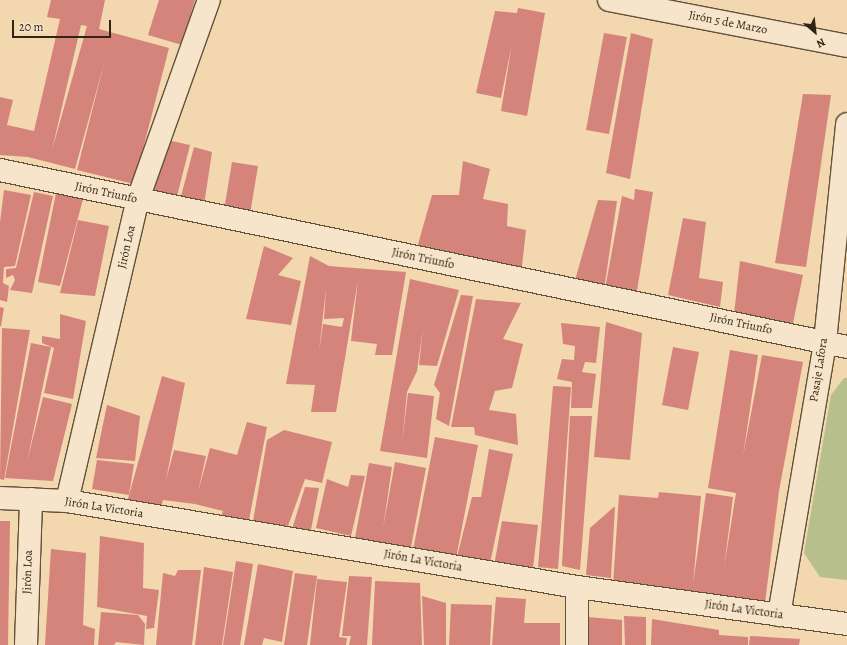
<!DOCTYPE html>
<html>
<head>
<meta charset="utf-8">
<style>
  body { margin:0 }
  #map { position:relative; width:847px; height:645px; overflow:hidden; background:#f2d7af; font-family:Alegreya,serif }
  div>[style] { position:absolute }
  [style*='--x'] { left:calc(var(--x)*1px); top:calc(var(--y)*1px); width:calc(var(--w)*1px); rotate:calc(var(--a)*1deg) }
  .green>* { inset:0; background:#b7bf8d }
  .building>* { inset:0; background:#d4847b }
  .roads { filter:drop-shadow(1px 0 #61513b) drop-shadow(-1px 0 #61513b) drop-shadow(0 1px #61513b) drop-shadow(0 -1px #61513b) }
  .street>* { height:22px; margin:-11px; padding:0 11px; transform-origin:11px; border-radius:11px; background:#f7e5cb }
  .secondary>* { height:22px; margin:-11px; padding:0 11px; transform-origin:11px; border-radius:11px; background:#f7e5cb }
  span { translate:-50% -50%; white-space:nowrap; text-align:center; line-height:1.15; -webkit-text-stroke:4px #f7e5cb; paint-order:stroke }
  .street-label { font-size:12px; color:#312414 }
  .north { position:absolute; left:795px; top:12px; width:40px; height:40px; -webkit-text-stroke:3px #f7e5cb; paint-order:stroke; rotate:152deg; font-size:11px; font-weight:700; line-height:16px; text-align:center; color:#312414 }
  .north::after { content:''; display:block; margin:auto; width:14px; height:18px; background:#312414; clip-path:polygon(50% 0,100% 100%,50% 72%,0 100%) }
  .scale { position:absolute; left:12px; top:20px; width:99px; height:18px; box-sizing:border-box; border:2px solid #312414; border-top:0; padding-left:5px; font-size:12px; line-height:14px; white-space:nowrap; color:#312414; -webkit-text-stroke:3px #f7e5cb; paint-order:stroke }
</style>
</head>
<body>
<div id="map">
  <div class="green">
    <i style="clip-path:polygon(844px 378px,847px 378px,847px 580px,820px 577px,804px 553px,831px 395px)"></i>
  </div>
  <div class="building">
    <i style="clip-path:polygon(evenodd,51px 0,105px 0,99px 29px,169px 48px,134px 184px,77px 170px,105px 60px,75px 169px,28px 157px,0 155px,0 97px,13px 100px,7px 125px,34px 131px,60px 19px,47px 17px,51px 0,81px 25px,87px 26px,52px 150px,81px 25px)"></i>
    <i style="clip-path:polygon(159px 0,195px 0,182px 45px,148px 35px)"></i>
    <i style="clip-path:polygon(518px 8px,545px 13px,527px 116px,501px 111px,512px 44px,501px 98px,476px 93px,495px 11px,517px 13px)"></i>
    <i style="clip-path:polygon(604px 33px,627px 37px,609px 134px,586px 130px)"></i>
    <i style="clip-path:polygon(631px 33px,653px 39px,630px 179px,606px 173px)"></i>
    <i style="clip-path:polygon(803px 94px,831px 95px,806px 267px,775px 263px)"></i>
    <i style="clip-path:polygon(167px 140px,190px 145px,176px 200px,152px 193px)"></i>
    <i style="clip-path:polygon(194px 147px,212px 152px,204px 205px,180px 200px)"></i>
    <i style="clip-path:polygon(463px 161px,490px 169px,483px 199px,508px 204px,507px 226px,526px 230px,521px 275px,415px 255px,432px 195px,459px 195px)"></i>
    <i style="clip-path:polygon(232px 162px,258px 166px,250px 214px,224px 210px)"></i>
    <i style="clip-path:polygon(635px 189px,653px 192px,636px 297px,605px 289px,622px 196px,634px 200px)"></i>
    <i style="clip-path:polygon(4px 190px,31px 195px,15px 266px,4px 267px,3px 283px,9px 286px,7px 302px,0 300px,0 222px)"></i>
    <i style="clip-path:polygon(34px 192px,53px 196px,32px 293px,10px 290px,15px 280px,13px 275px,6px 278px,6px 269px,16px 268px)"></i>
    <i style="clip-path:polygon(56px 193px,83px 199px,60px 286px,38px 282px)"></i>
    <i style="clip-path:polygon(598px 200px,617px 201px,604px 290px,573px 287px)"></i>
    <i style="clip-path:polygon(683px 218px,706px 222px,699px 278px,723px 282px,720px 307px,668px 295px)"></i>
    <i style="clip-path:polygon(78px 220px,109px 226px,95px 296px,60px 293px)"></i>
    <i style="clip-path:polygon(264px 246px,293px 258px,278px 275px,301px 281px,291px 325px,246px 319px)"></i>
    <i style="clip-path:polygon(evenodd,310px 256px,329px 266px,406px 272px,392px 355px,375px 355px,377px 344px,351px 341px,358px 280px,336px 412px,311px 412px,315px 385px,286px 384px,310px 256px,326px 288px,324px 319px,344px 318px,342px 327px,323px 324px,319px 352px,326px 288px)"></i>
    <i style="clip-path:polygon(740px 261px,803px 275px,793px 323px,734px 314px)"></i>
    <i style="clip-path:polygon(410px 279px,459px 290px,437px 366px,419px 365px,423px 328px,417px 371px,407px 392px,402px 444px,408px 393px,434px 396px,427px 458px,380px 451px)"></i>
    <i style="clip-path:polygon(461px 295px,473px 296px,449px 426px,436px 419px,440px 393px,434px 385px)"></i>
    <i style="clip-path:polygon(476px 299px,521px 303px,503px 339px,523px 344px,512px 388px,495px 391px,489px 410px,516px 414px,518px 445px,475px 435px,474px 427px,451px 427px)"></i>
    <i style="clip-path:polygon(0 307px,4px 308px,1px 326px,0 326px)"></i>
    <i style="clip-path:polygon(60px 314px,86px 321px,73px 399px,44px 393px,54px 348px,42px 343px,42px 336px,60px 339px)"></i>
    <i style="clip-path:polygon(606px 322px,642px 333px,630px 460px,594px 457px)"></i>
    <i style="clip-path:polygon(561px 323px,600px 327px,596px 363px,585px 362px,582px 372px,596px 374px,592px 408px,571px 408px,572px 382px,557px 379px,562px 359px,574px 360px,575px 346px,563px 344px)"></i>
    <i style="clip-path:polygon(2px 328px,30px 330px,4px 480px,0 479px)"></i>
    <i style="clip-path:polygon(31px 343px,51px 347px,27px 462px,43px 397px,72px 404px,53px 481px,5px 478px)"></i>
    <i style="clip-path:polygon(673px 347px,699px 352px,688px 410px,662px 405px)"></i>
    <i style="clip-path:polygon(730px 350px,758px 355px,743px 456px,762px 355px,803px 362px,779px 491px,765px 603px,613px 584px,619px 495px,658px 498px,659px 492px,701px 496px,693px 584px,706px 493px,733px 497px,724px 568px,736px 493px,708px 488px)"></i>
    <i style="clip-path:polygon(162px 376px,185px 383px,166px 480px,174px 450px,206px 456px,198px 492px,210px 448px,237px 455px,247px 422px,267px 427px,249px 520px,221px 516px,223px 511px,195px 504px,163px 500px,161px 507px,128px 499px)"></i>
    <i style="clip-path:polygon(553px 386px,571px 387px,558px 569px,538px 567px)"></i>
    <i style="clip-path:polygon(107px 405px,140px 416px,135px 461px,96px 458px)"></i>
    <i style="clip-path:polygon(570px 416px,592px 416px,580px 570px,562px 566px)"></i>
    <i style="clip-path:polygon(284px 430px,332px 442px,322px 483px,305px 479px,288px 526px,253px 521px,267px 440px)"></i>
    <i style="clip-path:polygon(435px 437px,478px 445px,456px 558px,413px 550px)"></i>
    <i style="clip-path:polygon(489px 449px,513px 454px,489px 568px,455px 565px,472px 497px,481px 497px)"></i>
    <i style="clip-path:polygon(97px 460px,134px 464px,129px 495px,92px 489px)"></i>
    <i style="clip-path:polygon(395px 462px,426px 468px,409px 558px,355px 538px,369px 463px,392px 467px,383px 528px)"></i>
    <i style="clip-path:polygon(351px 475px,365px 476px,351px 536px,316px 528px,327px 479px,348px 487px)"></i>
    <i style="clip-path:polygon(305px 487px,319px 488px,310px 535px,292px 529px)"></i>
    <i style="clip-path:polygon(615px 506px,611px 578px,586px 575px,590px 528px)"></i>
    <i style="clip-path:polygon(0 521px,10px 521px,8px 645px,0 645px)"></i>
    <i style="clip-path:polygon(502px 521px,538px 525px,533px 568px,494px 566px)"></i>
    <i style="clip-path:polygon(100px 536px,144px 543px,143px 588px,159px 590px,154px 628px,146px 629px,147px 616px,97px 607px)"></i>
    <i style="clip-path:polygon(51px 549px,86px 553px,83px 625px,95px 629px,94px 645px,45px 645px)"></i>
    <i style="clip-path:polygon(236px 561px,253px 564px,240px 645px,223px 645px)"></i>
    <i style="clip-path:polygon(258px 564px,293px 571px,282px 642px,264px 638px,262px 645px,244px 645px)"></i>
    <i style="clip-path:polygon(204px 567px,233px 572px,222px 645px,195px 645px)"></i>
    <i style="clip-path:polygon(178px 570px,201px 570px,192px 645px,156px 645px,163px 573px,175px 576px)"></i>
    <i style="clip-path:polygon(295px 573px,317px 576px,307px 645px,284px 645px)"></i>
    <i style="clip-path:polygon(349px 576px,372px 577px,367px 645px,349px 645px,351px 636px,342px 636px)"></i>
    <i style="clip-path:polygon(317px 579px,347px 582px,339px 637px,347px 638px,346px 645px,310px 645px)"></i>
    <i style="clip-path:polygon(375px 581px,420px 583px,422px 645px,372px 645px)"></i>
    <i style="clip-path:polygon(422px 596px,446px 603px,446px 645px,424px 645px)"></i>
    <i style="clip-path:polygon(496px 597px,526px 599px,524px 623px,560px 623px,560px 645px,492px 645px)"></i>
    <i style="clip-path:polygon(451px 604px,492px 605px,490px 645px,449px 645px)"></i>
    <i style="clip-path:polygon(101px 612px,138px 615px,145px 624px,144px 645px,116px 642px,114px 645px,98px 645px)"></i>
    <i style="clip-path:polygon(624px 616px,646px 617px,646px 645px,625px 645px)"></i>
    <i style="clip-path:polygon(588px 617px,622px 620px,622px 645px,586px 645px)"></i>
    <i style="clip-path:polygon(652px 619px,719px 630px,719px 635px,748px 637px,748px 645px,651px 645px)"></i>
    <i style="clip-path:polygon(750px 636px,800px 639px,799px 645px,749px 645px)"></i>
  </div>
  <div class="roads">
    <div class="street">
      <i style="--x:609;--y:0;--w:242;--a:10.9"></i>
      <i style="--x:0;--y:170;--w:865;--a:11.8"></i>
      <i style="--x:67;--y:501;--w:310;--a:-76.8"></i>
      <i style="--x:138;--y:199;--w:211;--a:-70.4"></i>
      <i style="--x:779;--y:615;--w:277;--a:-80.4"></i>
      <i style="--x:825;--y:342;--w:219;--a:-84.2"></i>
      <i style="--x:26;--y:645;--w:146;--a:-88"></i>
      <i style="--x:577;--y:645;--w:58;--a:-90"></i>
    </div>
    <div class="secondary">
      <i style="--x:0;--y:498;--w:67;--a:2.6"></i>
      <i style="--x:67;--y:501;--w:517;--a:9.57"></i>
      <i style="--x:577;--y:587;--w:273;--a:7.8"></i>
    </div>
  </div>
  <div class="street-label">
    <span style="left:728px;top:23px;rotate:11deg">Jirón 5 de Marzo</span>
    <span style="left:106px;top:193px;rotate:12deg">Jirón Triunfo</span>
    <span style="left:127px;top:247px;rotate:-77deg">Jirón Loa</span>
    <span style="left:423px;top:259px;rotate:12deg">Jirón Triunfo</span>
    <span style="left:741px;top:324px;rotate:12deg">Jirón Triunfo</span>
    <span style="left:819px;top:370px;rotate:-81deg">Pasaje Lafora</span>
    <span style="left:104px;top:508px;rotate:9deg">Jirón La Victoria</span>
    <span style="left:423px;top:561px;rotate:10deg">Jirón La Victoria</span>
    <span style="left:28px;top:572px;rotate:-88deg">Jirón Loa</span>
    <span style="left:744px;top:610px;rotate:8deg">Jirón La Victoria</span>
  </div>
  <div class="north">N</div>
  <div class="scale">20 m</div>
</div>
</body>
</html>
